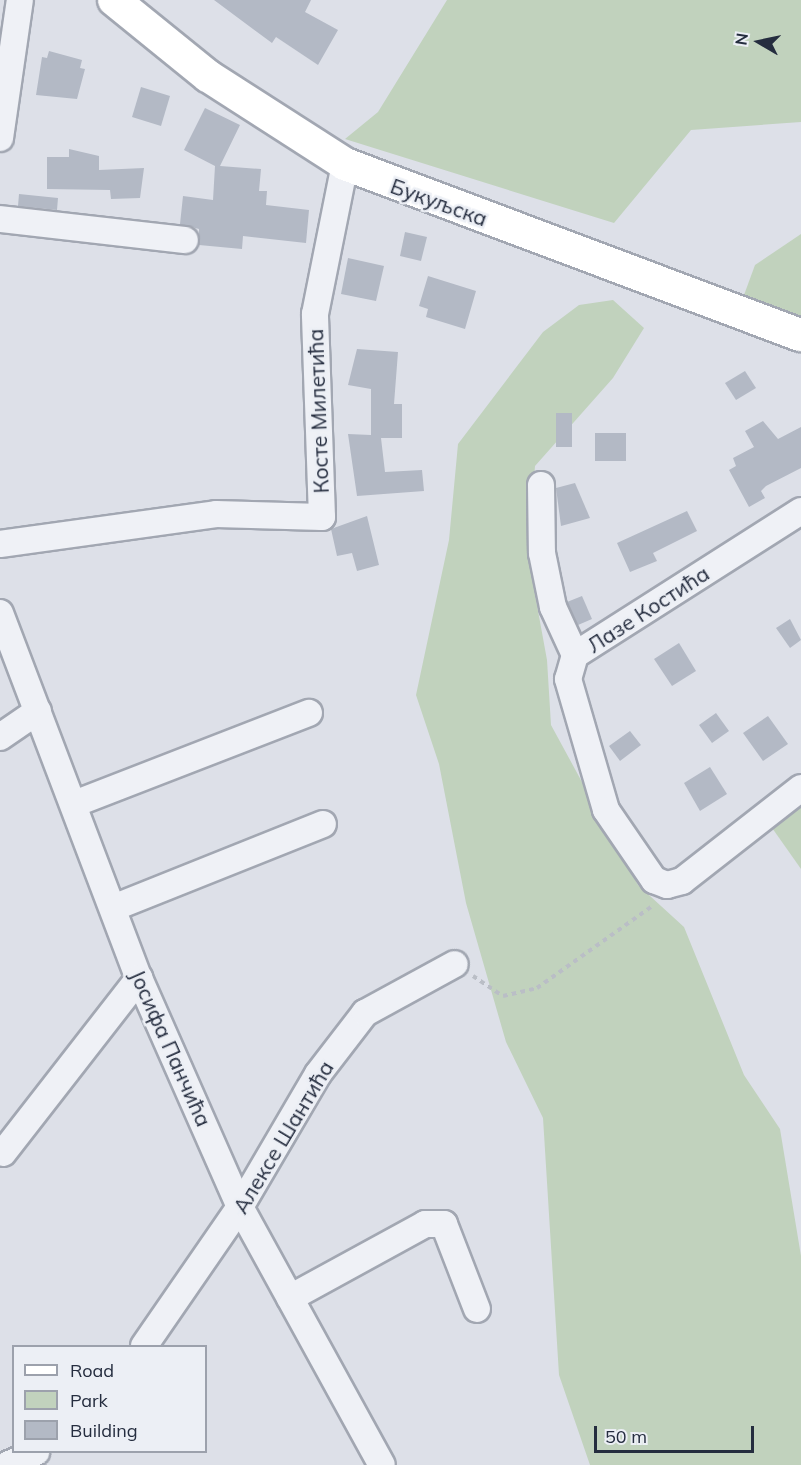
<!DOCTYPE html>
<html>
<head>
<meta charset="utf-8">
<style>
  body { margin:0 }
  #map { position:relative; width:801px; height:1465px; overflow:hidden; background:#dde0e8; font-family:Mulish,sans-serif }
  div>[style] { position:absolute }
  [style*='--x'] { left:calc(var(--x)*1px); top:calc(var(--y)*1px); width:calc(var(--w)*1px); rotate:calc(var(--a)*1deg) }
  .green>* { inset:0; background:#c1d2bd }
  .building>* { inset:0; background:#b3b9c5 }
  .path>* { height:4px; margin-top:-2px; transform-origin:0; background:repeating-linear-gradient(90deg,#babec6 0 4.5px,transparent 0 9px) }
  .roads { filter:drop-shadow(2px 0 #a2a7b2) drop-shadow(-2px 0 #a2a7b2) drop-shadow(0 2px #a2a7b2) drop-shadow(0 -2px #a2a7b2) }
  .minor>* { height:26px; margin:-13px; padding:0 13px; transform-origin:13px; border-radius:13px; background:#eff1f6 }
  .major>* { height:32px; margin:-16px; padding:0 16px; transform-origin:16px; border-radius:16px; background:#fff }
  span { translate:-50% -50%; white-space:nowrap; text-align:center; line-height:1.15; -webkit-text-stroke:5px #eceff5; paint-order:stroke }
  .street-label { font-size:21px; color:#252d3f }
  .legend { position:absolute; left:12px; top:1345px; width:195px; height:108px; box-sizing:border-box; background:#eceff5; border:2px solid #9ca1ac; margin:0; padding:8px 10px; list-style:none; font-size:18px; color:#252d3f }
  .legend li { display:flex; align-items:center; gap:12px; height:30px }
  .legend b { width:30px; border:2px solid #9ca1ac }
  .north { position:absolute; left:729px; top:12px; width:60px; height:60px; -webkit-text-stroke:4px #eceff5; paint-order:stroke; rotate:279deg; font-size:16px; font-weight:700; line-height:24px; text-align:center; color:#252d3f }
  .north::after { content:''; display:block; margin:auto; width:21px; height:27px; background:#252d3f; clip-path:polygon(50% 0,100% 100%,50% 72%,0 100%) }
  .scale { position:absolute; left:594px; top:1426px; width:160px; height:27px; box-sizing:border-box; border:3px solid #252d3f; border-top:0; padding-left:8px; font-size:18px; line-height:21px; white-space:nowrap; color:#252d3f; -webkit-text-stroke:4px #eceff5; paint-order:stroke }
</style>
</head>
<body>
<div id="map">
  <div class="green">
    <i style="clip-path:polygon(447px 0,801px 0,801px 122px,691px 130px,614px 223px,345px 139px,378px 112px)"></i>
    <i style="clip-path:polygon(801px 234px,801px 317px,744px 295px,755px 265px)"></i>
    <i style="clip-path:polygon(613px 300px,644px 328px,613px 378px,535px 466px,528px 556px,547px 660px,551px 725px,638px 885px,684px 927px,744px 1075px,780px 1129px,801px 1256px,801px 1465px,590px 1465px,559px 1375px,543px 1118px,506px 1042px,466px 903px,439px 764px,416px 695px,449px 540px,458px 444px,543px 332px,579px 305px)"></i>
    <i style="clip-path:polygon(801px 799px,801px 869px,770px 825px)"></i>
  </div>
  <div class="building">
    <i style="clip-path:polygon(214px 0,311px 0,305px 12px,338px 30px,318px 65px,276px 37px,272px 43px)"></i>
    <i style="clip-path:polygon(49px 51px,82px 60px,80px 68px,85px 69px,77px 99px,36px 95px,42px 57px,47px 58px)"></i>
    <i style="clip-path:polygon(141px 87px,170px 96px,161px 126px,132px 117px)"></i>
    <i style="clip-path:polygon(205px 108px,240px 125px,220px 166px,261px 169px,259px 191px,267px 191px,266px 205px,309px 210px,306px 243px,243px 236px,242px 249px,199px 245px,199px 229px,180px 224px,183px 196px,213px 200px,215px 166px,184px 150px)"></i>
    <i style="clip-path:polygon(69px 149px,99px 156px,99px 170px,144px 168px,140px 198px,111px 199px,110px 190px,47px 189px,47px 157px,69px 157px)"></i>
    <i style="clip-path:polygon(19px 194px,58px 198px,57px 210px,18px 206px)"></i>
    <i style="clip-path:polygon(405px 232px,427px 237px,421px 261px,400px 256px)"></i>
    <i style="clip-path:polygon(348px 258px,384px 266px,376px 301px,341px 294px)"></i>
    <i style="clip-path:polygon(428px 276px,476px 291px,465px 329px,426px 317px,428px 309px,419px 306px)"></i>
    <i style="clip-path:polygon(357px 349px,398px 352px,394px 404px,402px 404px,402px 438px,381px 438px,385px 472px,422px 470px,424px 491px,357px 496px,348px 434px,371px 435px,371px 389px,348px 385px)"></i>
    <i style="clip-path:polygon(745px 371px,756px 388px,736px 400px,725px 383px)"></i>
    <i style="clip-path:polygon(556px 413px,572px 413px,572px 447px,556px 447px)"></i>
    <i style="clip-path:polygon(763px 421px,778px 439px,801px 427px,801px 468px,766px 486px,761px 491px,765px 498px,749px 507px,729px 470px,736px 466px,733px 458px,754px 447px,745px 431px)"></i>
    <i style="clip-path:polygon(595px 433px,626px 433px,626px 461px,595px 461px)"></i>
    <i style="clip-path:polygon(575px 483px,590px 518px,561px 526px,556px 488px)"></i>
    <i style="clip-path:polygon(687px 511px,697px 531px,653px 553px,657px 561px,630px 572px,617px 543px)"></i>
    <i style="clip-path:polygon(367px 516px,379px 565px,357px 571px,352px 553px,337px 556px,331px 529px)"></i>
    <i style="clip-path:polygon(582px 596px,592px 619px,578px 625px,567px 602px)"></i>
    <i style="clip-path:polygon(790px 619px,801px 640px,790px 648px,776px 628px)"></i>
    <i style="clip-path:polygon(679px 643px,696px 671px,672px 686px,654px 659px)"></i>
    <i style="clip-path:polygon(716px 713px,729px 731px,712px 743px,699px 725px)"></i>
    <i style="clip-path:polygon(768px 716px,788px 744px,763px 761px,743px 733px)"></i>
    <i style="clip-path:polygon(630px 731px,641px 745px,620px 761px,609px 746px)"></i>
    <i style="clip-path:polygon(710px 767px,727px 794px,700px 811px,684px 783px)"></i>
  </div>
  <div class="path">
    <i style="--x:473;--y:976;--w:36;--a:34"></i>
    <i style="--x:503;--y:996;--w:35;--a:-13"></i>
    <i style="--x:537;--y:988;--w:143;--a:-35.4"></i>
  </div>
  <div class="roads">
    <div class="minor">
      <i style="--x:0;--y:138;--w:139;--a:-81.8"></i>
      <i style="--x:0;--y:219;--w:186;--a:6.5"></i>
      <i style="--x:541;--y:485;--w:68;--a:89.2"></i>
      <i style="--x:542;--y:553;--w:55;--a:78.5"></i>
      <i style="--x:553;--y:607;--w:53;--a:65.4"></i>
      <i style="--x:801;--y:511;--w:268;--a:147.5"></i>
      <i style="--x:575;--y:655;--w:25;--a:106"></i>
      <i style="--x:568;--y:679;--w:136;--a:73.8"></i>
      <i style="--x:606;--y:810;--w:85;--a:55.6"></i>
      <i style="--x:654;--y:880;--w:14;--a:21"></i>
      <i style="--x:667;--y:885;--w:16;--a:-15"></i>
      <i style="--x:682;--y:881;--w:151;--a:-38"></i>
      <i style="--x:0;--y:544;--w:218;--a:-7.9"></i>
      <i style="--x:216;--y:514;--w:106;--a:1.6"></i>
      <i style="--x:322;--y:517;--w:203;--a:-92"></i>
      <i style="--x:315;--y:314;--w:153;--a:-78.7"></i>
      <i style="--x:0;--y:613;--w:391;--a:69.2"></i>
      <i style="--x:139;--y:978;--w:250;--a:66.2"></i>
      <i style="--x:240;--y:1207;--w:294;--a:61.2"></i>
      <i style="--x:0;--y:737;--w:46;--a:-34.4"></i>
      <i style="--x:74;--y:804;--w:252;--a:-21.2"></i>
      <i style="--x:113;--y:908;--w:226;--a:-21.8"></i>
      <i style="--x:3;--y:1153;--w:222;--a:-52.1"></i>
      <i style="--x:290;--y:1298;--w:154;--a:-28.7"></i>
      <i style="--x:425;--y:1224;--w:19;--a:0"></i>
      <i style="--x:444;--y:1224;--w:91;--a:68.8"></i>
      <i style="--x:144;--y:1346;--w:169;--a:-55.4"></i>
      <i style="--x:240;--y:1207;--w:154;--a:-59.6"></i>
      <i style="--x:318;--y:1074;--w:77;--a:-52.4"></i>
      <i style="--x:365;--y:1013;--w:102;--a:-28.6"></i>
      <i style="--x:7;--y:1465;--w:32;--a:-24"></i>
    </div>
    <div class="major">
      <i style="--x:114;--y:0;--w:121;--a:39"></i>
      <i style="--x:208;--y:76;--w:163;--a:32.7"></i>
      <i style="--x:345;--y:164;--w:487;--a:20.6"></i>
    </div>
  </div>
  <div class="street-label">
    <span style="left:439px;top:202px;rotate:20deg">Букуљска</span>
    <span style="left:318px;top:411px;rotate:-92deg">Косте Милетића</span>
    <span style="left:648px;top:609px;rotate:-33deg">Лазе Костића</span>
    <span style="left:171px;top:1048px;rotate:66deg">Јосифа Панчића</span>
    <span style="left:283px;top:1137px;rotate:-59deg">Алексе Шантића</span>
  </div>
  <ul class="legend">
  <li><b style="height:8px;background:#fff"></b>Road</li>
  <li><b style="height:16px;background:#c1d2bd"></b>Park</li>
  <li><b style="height:16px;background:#b3b9c5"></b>Building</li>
  </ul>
  <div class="north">N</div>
  <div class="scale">50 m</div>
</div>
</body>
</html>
